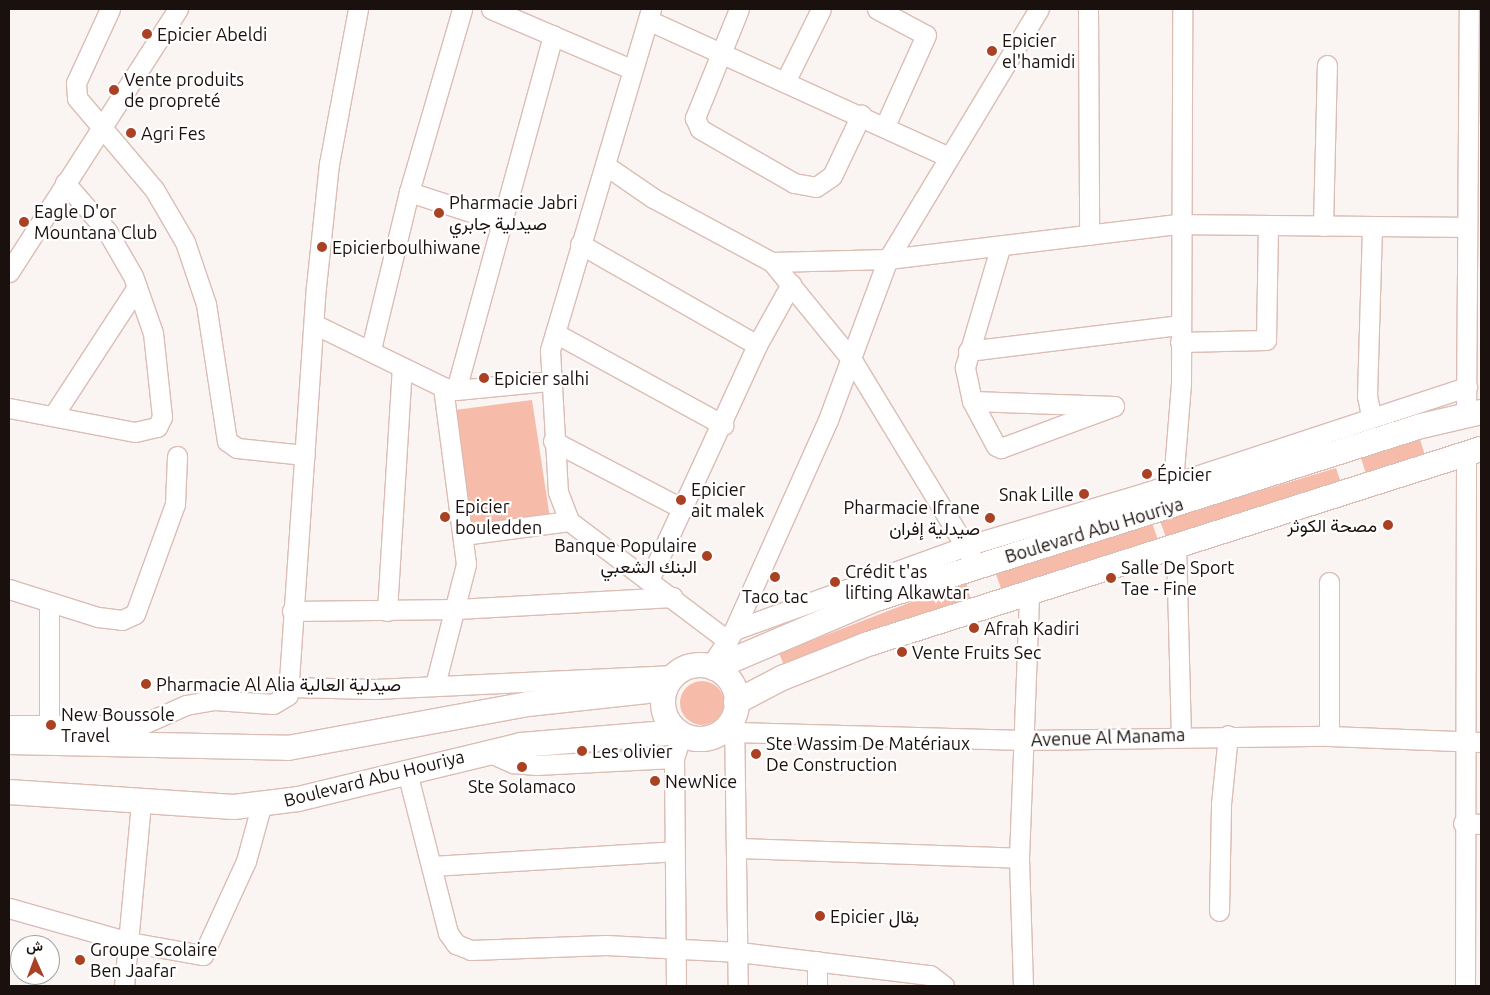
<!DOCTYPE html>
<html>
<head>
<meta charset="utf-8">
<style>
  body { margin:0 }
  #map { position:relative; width:1490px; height:995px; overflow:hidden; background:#faf4f2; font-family:Ubuntu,Vazirmatn,sans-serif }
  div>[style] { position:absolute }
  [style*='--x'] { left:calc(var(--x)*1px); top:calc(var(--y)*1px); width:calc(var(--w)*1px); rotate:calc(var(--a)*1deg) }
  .green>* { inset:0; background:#f7bbaa }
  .round { border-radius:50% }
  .roads { filter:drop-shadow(1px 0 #dbbdb4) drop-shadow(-1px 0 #dbbdb4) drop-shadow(0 1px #dbbdb4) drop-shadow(0 -1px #dbbdb4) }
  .minor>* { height:19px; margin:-9.5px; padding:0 9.5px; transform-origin:9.5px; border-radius:9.5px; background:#fff }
  .major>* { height:24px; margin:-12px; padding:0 12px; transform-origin:12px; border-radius:12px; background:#fff }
  .major>.ring { margin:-12px; padding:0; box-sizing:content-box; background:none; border:24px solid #fff; border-radius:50% }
  .dots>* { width:14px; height:14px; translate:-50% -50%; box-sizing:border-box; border:2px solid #fff; border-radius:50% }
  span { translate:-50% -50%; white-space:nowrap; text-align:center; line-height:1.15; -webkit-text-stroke:4.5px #fff; paint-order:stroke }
  .poi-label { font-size:18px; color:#1a100d }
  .left { translate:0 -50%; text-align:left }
  .right { translate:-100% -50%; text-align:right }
  .street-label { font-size:18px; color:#1a100d }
  .frame { position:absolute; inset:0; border:10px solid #1a100d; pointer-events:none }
  .north { position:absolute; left:10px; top:935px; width:50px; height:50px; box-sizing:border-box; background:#fff; border:1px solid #a39f9e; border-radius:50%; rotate:358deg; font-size:14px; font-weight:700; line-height:20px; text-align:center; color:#1a100d }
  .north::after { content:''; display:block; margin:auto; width:18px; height:22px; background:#a94122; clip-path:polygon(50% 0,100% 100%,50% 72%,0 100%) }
</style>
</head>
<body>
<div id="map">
  <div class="green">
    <i style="clip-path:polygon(532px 400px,550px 518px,468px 531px,455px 410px)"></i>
    <i style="clip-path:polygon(1420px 439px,1426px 459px,1367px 477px,1361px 458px)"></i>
    <i style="clip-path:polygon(1336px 468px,1342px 486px,1167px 540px,1160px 521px)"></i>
    <i style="clip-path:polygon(1152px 523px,1159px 543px,1002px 591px,995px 572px)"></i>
    <i style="clip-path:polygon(966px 581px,971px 601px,785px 668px,779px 653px)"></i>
    <i class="round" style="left:680px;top:681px;width:44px;height:44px"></i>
  </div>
  <div class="roads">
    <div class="minor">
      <i style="--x:110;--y:9;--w:81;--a:114.7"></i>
      <i style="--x:76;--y:83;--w:15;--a:86"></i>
      <i style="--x:77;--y:98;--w:119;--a:49.8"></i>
      <i style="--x:154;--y:189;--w:61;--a:59.7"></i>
      <i style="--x:185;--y:242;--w:65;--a:71.3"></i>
      <i style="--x:206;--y:304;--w:139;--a:81.3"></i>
      <i style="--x:227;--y:441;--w:12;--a:35"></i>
      <i style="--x:237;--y:448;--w:68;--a:5.9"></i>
      <i style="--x:491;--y:9;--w:152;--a:23.2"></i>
      <i style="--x:651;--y:9;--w:356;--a:106.5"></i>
      <i style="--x:550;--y:350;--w:142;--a:86.8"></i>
      <i style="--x:558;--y:492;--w:31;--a:69"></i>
      <i style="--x:569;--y:521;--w:199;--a:37"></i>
      <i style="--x:739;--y:9;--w:118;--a:112"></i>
      <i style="--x:695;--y:118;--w:12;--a:66"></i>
      <i style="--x:700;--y:129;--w:108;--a:29.9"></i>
      <i style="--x:794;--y:183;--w:22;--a:10"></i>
      <i style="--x:816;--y:187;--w:19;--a:-35"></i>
      <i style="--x:832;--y:176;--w:68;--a:-64.6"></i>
      <i style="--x:877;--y:9;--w:55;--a:28"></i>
      <i style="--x:926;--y:35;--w:100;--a:114.3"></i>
      <i style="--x:1088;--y:9;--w:226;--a:89.7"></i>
      <i style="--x:648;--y:20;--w:328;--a:24.5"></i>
      <i style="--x:785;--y:82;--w:81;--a:-63.7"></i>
      <i style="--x:605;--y:165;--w:58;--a:34.5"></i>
      <i style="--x:653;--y:198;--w:135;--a:28.3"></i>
      <i style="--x:772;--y:262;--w:116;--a:-1.5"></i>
      <i style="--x:888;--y:259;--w:293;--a:-6.9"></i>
      <i style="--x:1179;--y:224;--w:287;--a:0.6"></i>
      <i style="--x:409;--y:192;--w:95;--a:17.9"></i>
      <i style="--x:1323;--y:226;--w:161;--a:-88.6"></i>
      <i style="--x:580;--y:244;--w:204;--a:29.7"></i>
      <i style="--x:772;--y:262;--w:127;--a:50.8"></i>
      <i style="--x:852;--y:360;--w:229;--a:58.7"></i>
      <i style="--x:9;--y:272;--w:313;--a:-57.3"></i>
      <i style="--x:314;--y:324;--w:144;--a:26"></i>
      <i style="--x:443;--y:387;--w:13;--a:13"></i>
      <i style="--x:456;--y:390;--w:93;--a:-5.5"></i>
      <i style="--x:555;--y:333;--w:192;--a:28.7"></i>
      <i style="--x:1180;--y:342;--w:86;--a:-1.3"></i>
      <i style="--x:1266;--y:340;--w:115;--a:-89"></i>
      <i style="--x:371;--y:349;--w:162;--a:-76.4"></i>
      <i style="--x:409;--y:192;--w:191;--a:-73.8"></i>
      <i style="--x:968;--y:351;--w:214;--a:-7"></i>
      <i style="--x:456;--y:390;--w:368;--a:-74.7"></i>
      <i style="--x:972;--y:401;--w:142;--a:2"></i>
      <i style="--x:1114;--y:406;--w:121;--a:159.6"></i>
      <i style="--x:1001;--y:448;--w:5;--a:-158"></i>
      <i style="--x:996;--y:446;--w:51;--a:-118.1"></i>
      <i style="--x:972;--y:401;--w:35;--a:-102"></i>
      <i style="--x:965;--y:367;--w:124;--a:-73.6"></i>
      <i style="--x:9;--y:408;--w:128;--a:10.8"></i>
      <i style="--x:135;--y:432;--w:23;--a:-13"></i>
      <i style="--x:157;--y:427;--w:11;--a:-63"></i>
      <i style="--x:162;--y:417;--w:84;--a:-96.1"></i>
      <i style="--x:153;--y:333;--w:60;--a:-109.3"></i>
      <i style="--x:133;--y:276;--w:52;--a:-120"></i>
      <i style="--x:107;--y:231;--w:64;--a:-131.2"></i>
      <i style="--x:1466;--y:415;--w:406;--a:-89.6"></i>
      <i style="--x:53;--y:416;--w:154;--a:-56.9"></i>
      <i style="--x:1371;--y:416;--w:20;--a:-101"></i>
      <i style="--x:1367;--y:396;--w:170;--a:-88.3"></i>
      <i style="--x:553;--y:441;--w:147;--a:27.6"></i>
      <i style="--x:1177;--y:493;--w:11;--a:-112"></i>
      <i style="--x:1173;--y:483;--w:100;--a:-85.4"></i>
      <i style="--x:1181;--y:383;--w:374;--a:-89.8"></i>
      <i style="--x:463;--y:535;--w:107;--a:-7.5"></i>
      <i style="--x:1176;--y:546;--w:188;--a:88.5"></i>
      <i style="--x:650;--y:578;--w:256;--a:-65.3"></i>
      <i style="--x:757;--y:345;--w:70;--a:-60.9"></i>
      <i style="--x:1329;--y:582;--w:154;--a:90"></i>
      <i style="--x:9;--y:589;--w:93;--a:17.5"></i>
      <i style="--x:98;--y:617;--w:24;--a:7"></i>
      <i style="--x:122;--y:620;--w:14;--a:-25"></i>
      <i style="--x:135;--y:614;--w:117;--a:-70"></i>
      <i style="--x:175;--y:504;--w:48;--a:-87.6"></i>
      <i style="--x:49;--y:603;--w:123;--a:90"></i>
      <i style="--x:292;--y:611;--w:165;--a:-0.7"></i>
      <i style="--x:457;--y:609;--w:216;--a:-3.2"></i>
      <i style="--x:387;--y:611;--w:242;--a:-86.5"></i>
      <i style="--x:734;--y:630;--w:247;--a:-19.9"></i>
      <i style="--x:966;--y:546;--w:189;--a:-16.6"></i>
      <i style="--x:1147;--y:492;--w:337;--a:-18.2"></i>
      <i style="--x:710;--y:667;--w:44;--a:-57"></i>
      <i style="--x:734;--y:630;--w:230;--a:-65.9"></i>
      <i style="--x:828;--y:420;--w:172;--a:-69.6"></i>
      <i style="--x:888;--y:259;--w:292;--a:-58.9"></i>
      <i style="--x:435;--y:685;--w:125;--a:-75.6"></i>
      <i style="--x:466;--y:564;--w:178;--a:-97.4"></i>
      <i style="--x:288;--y:687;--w:87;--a:1.3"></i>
      <i style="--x:375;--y:689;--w:300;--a:-2.7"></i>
      <i style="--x:734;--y:715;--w:271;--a:89.2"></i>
      <i style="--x:9;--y:725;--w:132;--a:0"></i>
      <i style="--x:141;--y:725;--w:49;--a:-24"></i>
      <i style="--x:186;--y:705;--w:29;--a:-10"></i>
      <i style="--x:215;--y:700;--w:58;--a:3.9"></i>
      <i style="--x:273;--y:704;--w:17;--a:-31"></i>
      <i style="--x:288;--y:695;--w:409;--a:-86.1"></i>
      <i style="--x:316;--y:287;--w:124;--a:-84"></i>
      <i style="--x:329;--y:164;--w:158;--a:-79.4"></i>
      <i style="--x:735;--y:732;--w:289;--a:1.6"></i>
      <i style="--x:1024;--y:740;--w:305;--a:-0.8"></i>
      <i style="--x:1329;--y:736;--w:152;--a:2.3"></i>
      <i style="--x:486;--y:751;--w:30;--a:24"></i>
      <i style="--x:513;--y:763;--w:23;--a:5"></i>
      <i style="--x:536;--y:765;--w:138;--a:-2.9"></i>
      <i style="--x:407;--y:772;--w:166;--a:75.7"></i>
      <i style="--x:448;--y:933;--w:14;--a:54"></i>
      <i style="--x:456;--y:944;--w:16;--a:22"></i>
      <i style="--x:471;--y:950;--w:135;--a:-2.1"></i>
      <i style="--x:606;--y:945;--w:133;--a:3"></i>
      <i style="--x:739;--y:952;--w:192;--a:6.9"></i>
      <i style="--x:930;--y:975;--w:18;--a:38"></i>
      <i style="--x:1463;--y:823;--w:18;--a:3"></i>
      <i style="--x:739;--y:848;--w:280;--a:2"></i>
      <i style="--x:432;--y:866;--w:242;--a:-3.5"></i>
      <i style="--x:9;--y:908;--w:125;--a:15.8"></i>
      <i style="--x:129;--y:942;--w:75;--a:10"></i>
      <i style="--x:203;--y:955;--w:103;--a:-65.4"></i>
      <i style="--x:246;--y:861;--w:60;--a:-74.6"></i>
      <i style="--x:1219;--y:911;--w:107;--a:-88.9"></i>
      <i style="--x:1221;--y:804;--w:69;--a:-84.2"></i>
      <i style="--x:817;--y:961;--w:25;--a:90"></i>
      <i style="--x:124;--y:986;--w:186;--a:-84.7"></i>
      <i style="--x:676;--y:986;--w:228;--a:-90.5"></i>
      <i style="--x:674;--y:758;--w:25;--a:-72"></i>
      <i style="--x:1023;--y:986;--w:128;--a:-91.8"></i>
      <i style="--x:1019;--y:858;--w:266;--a:-87.8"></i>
      <i style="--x:1465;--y:986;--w:533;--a:-89.89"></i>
    </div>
    <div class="major">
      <i class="ring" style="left:663px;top:665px;width:50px;height:50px"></i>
      <i style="--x:714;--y:668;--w:176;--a:-23.1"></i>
      <i style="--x:876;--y:599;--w:572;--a:-17.61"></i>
      <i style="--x:1421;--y:426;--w:62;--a:-13.1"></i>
      <i style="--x:736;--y:702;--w:52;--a:-27.6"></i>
      <i style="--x:782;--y:678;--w:92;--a:-21.6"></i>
      <i style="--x:868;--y:644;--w:643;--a:-17.65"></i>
      <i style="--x:9;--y:742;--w:279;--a:1.2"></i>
      <i style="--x:288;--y:748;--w:244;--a:-10.4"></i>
      <i style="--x:528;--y:704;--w:138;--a:-6.2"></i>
      <i style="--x:9;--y:792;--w:225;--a:3.8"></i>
      <i style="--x:234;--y:807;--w:64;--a:-7.1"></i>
      <i style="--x:298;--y:799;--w:229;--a:-13.6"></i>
      <i style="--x:521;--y:745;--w:158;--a:-4.7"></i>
    </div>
  </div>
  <div class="dots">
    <i style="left:147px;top:34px;background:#a94122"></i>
    <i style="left:992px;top:51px;background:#a94122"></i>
    <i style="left:114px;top:90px;background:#a94122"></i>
    <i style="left:131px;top:133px;background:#a94122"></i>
    <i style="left:439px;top:213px;background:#a94122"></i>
    <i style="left:24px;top:222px;background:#a94122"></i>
    <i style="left:322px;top:247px;background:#a94122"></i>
    <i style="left:484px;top:378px;background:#a94122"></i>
    <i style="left:1147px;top:474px;background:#a94122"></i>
    <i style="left:1084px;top:494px;background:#a94122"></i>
    <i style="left:681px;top:500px;background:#a94122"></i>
    <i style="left:445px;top:517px;background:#a94122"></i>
    <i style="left:990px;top:518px;background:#a94122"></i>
    <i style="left:1388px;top:525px;background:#a94122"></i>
    <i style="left:707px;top:556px;background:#a94122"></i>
    <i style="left:775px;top:577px;background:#a94122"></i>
    <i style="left:1111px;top:578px;background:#a94122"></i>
    <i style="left:835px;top:582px;background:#a94122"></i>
    <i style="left:974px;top:628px;background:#a94122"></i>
    <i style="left:902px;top:652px;background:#a94122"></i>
    <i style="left:146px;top:684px;background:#a94122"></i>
    <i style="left:51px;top:725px;background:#a94122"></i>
    <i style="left:582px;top:751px;background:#a94122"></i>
    <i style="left:756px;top:754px;background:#a94122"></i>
    <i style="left:522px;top:767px;background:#a94122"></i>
    <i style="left:655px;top:781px;background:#a94122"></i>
    <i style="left:820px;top:916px;background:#a94122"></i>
    <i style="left:80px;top:960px;background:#a94122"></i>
  </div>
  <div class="poi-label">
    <span class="left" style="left:157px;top:34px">Epicier Abeldi</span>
    <span class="left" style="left:1002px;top:51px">Epicier<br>el'hamidi</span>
    <span class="left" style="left:124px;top:90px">Vente produits<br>de propreté</span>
    <span class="left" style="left:141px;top:133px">Agri Fes</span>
    <span class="left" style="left:449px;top:213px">Pharmacie Jabri<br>صيدلية جابري</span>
    <span class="left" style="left:34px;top:222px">Eagle D'or<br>Mountana Club</span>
    <span class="left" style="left:332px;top:247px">Epicierboulhiwane</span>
    <span class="left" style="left:494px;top:378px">Epicier salhi</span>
    <span class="left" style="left:1157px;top:474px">Épicier</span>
    <span class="left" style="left:691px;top:500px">Epicier<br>ait malek</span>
    <span class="right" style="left:1074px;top:494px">Snak Lille</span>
    <span class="left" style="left:455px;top:517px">Epicier<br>bouledden</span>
    <span class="right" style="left:980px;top:518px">Pharmacie Ifrane<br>صيدلية إفران</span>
    <span class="right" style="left:1377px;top:525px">مصحة الكوثر</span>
    <span class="right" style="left:697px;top:556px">Banque Populaire<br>البنك الشعبي</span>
    <span class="left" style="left:1121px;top:578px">Salle De Sport<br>Tae - Fine</span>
    <span class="left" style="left:845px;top:582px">Crédit t'as<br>lifting Alkawtar</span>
    <span style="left:775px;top:596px">Taco tac</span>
    <span class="left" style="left:984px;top:628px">Afrah Kadiri</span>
    <span class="left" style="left:912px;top:652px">Vente Fruits Sec</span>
    <span class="left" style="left:156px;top:684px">Pharmacie Al Alia صيدلية العالية</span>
    <span class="left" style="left:61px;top:725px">New Boussole<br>Travel</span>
    <span class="left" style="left:766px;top:754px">Ste Wassim De Matériaux<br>De Construction</span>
    <span class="left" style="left:592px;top:751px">Les olivier</span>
    <span class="left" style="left:665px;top:781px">NewNice</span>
    <span style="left:522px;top:786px">Ste Solamaco</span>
    <span class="left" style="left:830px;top:916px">Epicier بقال</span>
    <span class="left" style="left:90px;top:960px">Groupe Scolaire<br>Ben Jaafar</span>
  </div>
  <div class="street-label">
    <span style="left:1094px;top:530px;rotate:-17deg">Boulevard Abu Houriya</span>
    <span style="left:1108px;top:737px;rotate:-2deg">Avenue Al Manama</span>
    <span style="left:374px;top:778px;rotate:-14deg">Boulevard Abu Houriya</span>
  </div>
  <div class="frame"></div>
  <div class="north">ش</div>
</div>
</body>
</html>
